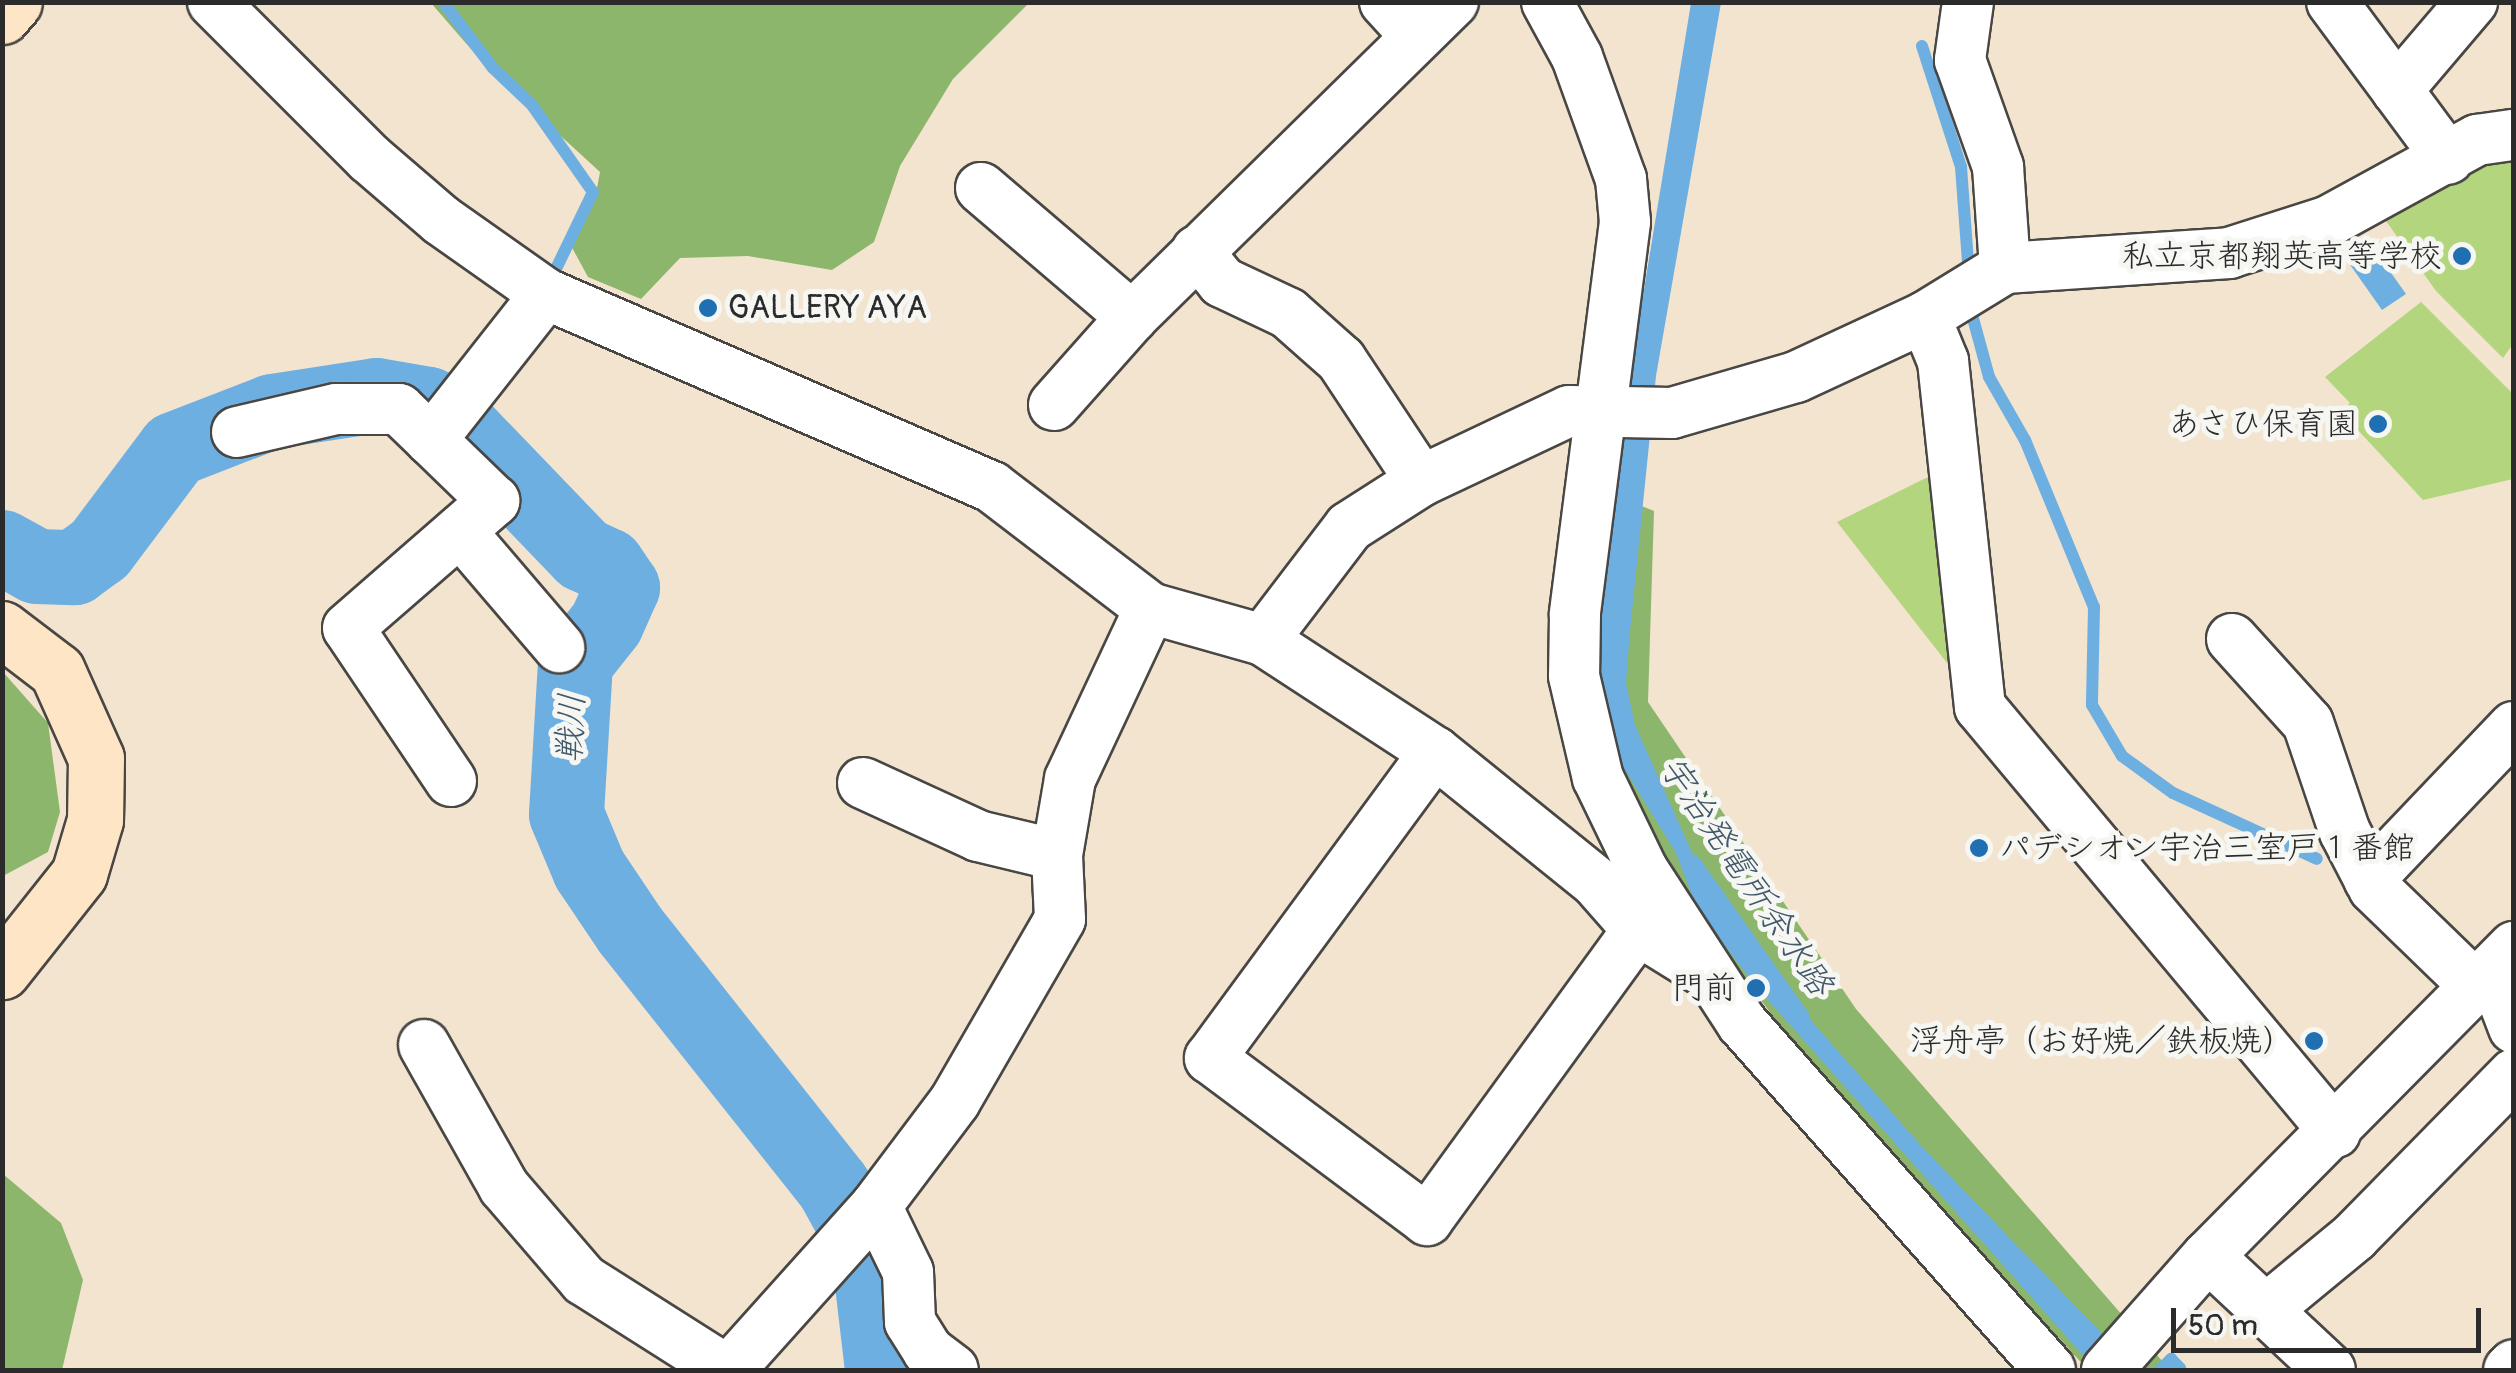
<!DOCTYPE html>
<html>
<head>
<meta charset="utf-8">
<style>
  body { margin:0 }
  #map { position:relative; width:2516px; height:1373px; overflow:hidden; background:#f3e4cf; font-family:Pangolin,"Klee One",sans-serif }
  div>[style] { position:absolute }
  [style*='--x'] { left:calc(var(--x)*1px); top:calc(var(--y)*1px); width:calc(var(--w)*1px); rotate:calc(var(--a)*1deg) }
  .green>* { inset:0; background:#b2d57e }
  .forest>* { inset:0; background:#8db66d }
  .water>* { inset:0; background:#6eafe2 }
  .stream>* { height:12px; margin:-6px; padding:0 6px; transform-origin:6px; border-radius:6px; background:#6eafe2 }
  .river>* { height:75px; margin:-37.5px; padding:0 37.5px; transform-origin:37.5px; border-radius:37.5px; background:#6eafe2 }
  .roads { filter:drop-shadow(2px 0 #494744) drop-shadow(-2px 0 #494744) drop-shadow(0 2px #494744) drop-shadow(0 -2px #494744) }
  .street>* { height:50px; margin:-25px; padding:0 25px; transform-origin:25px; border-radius:25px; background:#fff }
  .secondary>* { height:55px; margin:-27.5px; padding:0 27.5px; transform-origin:27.5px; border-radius:27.5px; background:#fde5c5 }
  .dots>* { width:28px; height:28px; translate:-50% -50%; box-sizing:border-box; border:5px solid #f6f6f2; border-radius:50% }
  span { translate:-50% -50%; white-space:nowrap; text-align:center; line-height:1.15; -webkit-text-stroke:10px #f6f6f2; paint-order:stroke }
  .poi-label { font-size:32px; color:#2b2b2b }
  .right { translate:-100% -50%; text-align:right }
  .left { translate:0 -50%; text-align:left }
  .water-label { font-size:35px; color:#42596b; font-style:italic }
  .frame { position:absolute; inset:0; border:5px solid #2b2b2b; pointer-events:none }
  .scale { position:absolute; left:2171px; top:1308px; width:310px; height:45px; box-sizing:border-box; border:5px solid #2b2b2b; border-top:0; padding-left:12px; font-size:30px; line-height:35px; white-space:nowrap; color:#2b2b2b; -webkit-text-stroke:8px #f6f6f2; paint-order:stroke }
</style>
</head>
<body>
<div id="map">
  <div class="green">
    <i style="clip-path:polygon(2513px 152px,2513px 344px,2503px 358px,2436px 291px,2386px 221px,2496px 155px)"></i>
    <i style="clip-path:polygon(2421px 302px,2513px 394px,2513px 479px,2423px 500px,2341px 412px,2350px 403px,2325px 377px)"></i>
    <i style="clip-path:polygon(1934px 474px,1958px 677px,1837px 522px)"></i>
  </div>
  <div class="forest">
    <i style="clip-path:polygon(431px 3px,1029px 3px,953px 79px,900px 166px,874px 242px,832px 270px,748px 256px,680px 258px,641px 299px,588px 277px,569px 242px,595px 199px,600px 172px,490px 71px)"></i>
    <i style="clip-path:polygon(1612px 494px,1654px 511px,1648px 702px,1856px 1009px,2170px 1370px,2088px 1370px,1809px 1065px,1694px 910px,1615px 770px)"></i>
    <i style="clip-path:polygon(3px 672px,48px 723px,60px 812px,48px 852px,3px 876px)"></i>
    <i style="clip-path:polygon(3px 1174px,61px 1223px,83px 1280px,62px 1370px,3px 1370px)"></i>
  </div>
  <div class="water">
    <i style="clip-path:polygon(1691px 3px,1721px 3px,1656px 376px,1630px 631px,1626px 683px,1635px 725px,1711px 895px,1757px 959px,1924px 1149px,2137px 1370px,2096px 1370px,1753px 983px,1697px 908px,1676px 853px,1619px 760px,1592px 665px,1628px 387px)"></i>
    <i style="clip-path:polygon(2370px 243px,2406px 294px,2382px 310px,2346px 259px)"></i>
  </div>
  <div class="stream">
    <i style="--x:443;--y:2;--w:83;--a:52.9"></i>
    <i style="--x:493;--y:68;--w:54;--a:43.5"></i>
    <i style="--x:532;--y:105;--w:106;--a:55"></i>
    <i style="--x:593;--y:192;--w:92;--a:115.7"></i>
    <i style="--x:1922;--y:46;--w:127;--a:72.1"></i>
    <i style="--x:1961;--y:167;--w:95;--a:85.8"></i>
    <i style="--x:1971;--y:311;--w:68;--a:74.7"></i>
    <i style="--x:1989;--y:377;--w:73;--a:60.3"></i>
    <i style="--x:2025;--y:440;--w:181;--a:67.6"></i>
    <i style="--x:2094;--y:607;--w:98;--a:91.2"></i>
    <i style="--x:2092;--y:705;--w:59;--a:59.5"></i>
    <i style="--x:2122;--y:756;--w:63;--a:36"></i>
    <i style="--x:2173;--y:793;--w:158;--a:24.6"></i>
    <i style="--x:1694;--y:861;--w:191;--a:54.8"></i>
    <i style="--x:2160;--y:1370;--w:16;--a:-45"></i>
    <i style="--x:2171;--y:1359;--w:13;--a:45"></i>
  </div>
  <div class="river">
    <i style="--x:2;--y:547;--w:39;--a:29"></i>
    <i style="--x:36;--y:566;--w:38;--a:2"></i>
    <i style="--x:74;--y:567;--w:31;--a:-36"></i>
    <i style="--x:99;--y:549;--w:125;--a:-53.1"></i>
    <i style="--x:174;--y:449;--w:105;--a:-21.2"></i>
    <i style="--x:272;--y:411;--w:105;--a:-8.7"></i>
    <i style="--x:376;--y:395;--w:53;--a:9.8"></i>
    <i style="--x:428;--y:404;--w:28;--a:30"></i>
    <i style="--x:452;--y:418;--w:189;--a:46.1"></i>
    <i style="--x:583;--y:554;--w:26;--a:25"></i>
    <i style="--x:607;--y:565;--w:27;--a:56"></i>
    <i style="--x:622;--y:587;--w:39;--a:114"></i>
    <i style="--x:606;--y:623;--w:50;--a:128.5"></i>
    <i style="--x:575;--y:662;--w:152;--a:93.4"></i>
    <i style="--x:566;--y:814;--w:60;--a:67.3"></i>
    <i style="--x:589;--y:869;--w:73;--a:56.1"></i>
    <i style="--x:630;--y:930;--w:327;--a:51.6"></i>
    <i style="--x:833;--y:1186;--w:73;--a:61.3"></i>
    <i style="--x:868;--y:1250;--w:121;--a:83.3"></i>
  </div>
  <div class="roads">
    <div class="street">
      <i style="--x:213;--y:2;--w:221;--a:45"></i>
      <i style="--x:369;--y:158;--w:95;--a:40.7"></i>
      <i style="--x:441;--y:220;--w:128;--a:35.2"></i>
      <i style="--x:546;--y:294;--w:486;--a:23.4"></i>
      <i style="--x:992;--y:487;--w:199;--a:37.4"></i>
      <i style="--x:1150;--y:608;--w:117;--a:15.8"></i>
      <i style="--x:1263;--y:640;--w:205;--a:33.1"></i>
      <i style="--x:1435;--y:752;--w:207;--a:38.9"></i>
      <i style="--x:1596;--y:882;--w:64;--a:48.8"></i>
      <i style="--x:1638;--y:930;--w:78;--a:31.8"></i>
      <i style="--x:1385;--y:2;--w:46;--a:47.6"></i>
      <i style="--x:1547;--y:2;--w:63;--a:61.4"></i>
      <i style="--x:1577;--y:57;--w:130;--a:70.2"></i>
      <i style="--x:1621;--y:179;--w:43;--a:84.7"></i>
      <i style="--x:1625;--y:222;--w:396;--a:97.3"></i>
      <i style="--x:1575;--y:615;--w:61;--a:90.9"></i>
      <i style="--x:1574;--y:676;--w:105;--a:76.8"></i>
      <i style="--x:1598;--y:778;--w:101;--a:64.2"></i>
      <i style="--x:1642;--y:869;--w:184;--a:57"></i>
      <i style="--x:1742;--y:1023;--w:464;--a:48.4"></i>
      <i style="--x:1968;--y:2;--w:59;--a:97.9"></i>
      <i style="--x:1960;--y:60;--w:114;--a:70.4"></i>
      <i style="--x:1998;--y:167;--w:101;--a:86"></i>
      <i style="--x:2332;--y:2;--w:195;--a:53.5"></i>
      <i style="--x:2397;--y:90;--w:116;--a:-49.6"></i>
      <i style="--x:981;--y:188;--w:199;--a:40.5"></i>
      <i style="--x:1197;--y:251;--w:40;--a:51"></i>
      <i style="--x:1222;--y:282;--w:73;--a:25.2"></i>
      <i style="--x:1288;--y:313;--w:71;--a:41.6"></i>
      <i style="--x:1341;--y:360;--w:145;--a:56.5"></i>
      <i style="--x:1925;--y:317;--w:48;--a:67.8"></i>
      <i style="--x:1943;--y:361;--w:348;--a:83.9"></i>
      <i style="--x:1980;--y:707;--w:554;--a:50.13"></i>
      <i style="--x:1054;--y:405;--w:118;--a:-48.4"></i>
      <i style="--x:1132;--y:317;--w:450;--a:-44.5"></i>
      <i style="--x:237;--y:432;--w:102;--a:-13.1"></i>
      <i style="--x:336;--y:409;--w:63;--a:0"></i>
      <i style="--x:399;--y:409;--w:45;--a:44.1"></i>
      <i style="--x:460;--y:531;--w:153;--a:49.5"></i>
      <i style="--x:2232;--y:639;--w:113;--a:47.9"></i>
      <i style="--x:2308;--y:723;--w:115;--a:71.3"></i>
      <i style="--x:2345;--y:832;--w:63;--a:62.6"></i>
      <i style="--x:2374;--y:888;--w:142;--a:44.1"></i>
      <i style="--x:1263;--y:640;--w:142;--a:-52.7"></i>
      <i style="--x:1349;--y:527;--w:85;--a:-32.6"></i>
      <i style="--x:1421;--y:481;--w:164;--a:-25.3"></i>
      <i style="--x:1569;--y:411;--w:103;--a:1.1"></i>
      <i style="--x:1672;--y:413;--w:129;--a:-16.2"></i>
      <i style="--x:1796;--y:377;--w:142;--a:-24.9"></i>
      <i style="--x:1925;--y:317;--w:94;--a:-31.5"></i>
      <i style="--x:2005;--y:268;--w:225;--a:-3.8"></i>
      <i style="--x:2229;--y:253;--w:105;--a:-17.7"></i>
      <i style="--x:2329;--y:221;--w:169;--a:-28.7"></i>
      <i style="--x:2477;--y:140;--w:37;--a:-8"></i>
      <i style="--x:1435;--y:752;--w:380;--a:126.3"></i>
      <i style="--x:1210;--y:1058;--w:271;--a:36.7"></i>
      <i style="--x:1427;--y:1220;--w:359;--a:-54"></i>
      <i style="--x:451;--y:781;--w:184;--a:-123.9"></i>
      <i style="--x:348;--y:628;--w:194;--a:-41"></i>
      <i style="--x:494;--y:501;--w:88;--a:-135.9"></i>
      <i style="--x:431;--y:440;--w:186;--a:-51.8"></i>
      <i style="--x:863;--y:783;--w:127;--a:24.7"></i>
      <i style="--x:978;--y:836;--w:81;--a:13.5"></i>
      <i style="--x:2369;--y:879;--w:210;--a:-46.4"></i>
      <i style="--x:2492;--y:970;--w:62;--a:69.2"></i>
      <i style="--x:424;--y:1045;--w:163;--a:60.6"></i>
      <i style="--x:504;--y:1187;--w:123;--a:49.3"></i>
      <i style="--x:584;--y:1280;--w:168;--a:32.4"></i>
      <i style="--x:876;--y:1206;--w:73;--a:64.1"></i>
      <i style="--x:908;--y:1272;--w:50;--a:87.7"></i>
      <i style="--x:910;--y:1322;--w:34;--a:58"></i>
      <i style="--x:928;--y:1351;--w:31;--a:37"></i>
      <i style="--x:2208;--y:1256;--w:167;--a:43.1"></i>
      <i style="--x:2268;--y:1308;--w:112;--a:-39.5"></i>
      <i style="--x:2354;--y:1237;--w:228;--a:-45.5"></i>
      <i style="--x:729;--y:1370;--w:220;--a:-48.1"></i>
      <i style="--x:876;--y:1206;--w:131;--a:-53"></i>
      <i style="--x:955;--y:1101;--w:210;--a:-60"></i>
      <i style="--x:1060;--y:919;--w:64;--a:-92.7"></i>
      <i style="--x:1057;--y:855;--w:77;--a:-80.3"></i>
      <i style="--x:1070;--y:779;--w:189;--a:-64.9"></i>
      <i style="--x:2107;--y:1370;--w:152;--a:-48.5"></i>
      <i style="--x:2208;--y:1256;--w:435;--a:-45.3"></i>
      <i style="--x:2509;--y:1370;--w:7;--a:-45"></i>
    </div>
    <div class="secondary">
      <i style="--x:2;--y:16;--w:18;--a:-49"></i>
      <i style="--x:2;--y:629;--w:69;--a:37.4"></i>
      <i style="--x:57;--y:671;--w:95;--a:65.9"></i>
      <i style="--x:96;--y:758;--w:62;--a:90.9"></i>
      <i style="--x:95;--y:820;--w:56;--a:106.5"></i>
      <i style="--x:79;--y:874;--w:124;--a:128.4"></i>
    </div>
  </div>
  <div class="dots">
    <i style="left:2462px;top:256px;background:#1f6fb2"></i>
    <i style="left:708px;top:308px;background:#1f6fb2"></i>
    <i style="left:2378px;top:424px;background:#1f6fb2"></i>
    <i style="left:1979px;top:848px;background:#1f6fb2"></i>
    <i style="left:1756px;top:988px;background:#1f6fb2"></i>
    <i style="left:2314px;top:1041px;background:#1f6fb2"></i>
  </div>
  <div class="poi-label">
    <span class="right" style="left:2442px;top:256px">私立京都翔英高等学校</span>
    <span class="left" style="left:728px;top:308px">GALLERY AYA</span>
    <span class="right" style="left:2358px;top:424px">あさひ保育園</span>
    <span class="left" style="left:1999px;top:848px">パデシオン宇治三室戸１番館</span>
    <span class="right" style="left:1736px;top:988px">門前</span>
    <span class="right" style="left:2294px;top:1041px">浮舟亭（お好焼／鉄板焼）</span>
  </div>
  <div class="water-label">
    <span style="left:571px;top:728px;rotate:-87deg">戦川</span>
    <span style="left:1746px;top:876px;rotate:56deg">宇治発電所余水路</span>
  </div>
  <div class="frame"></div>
  <div class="scale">50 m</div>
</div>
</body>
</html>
